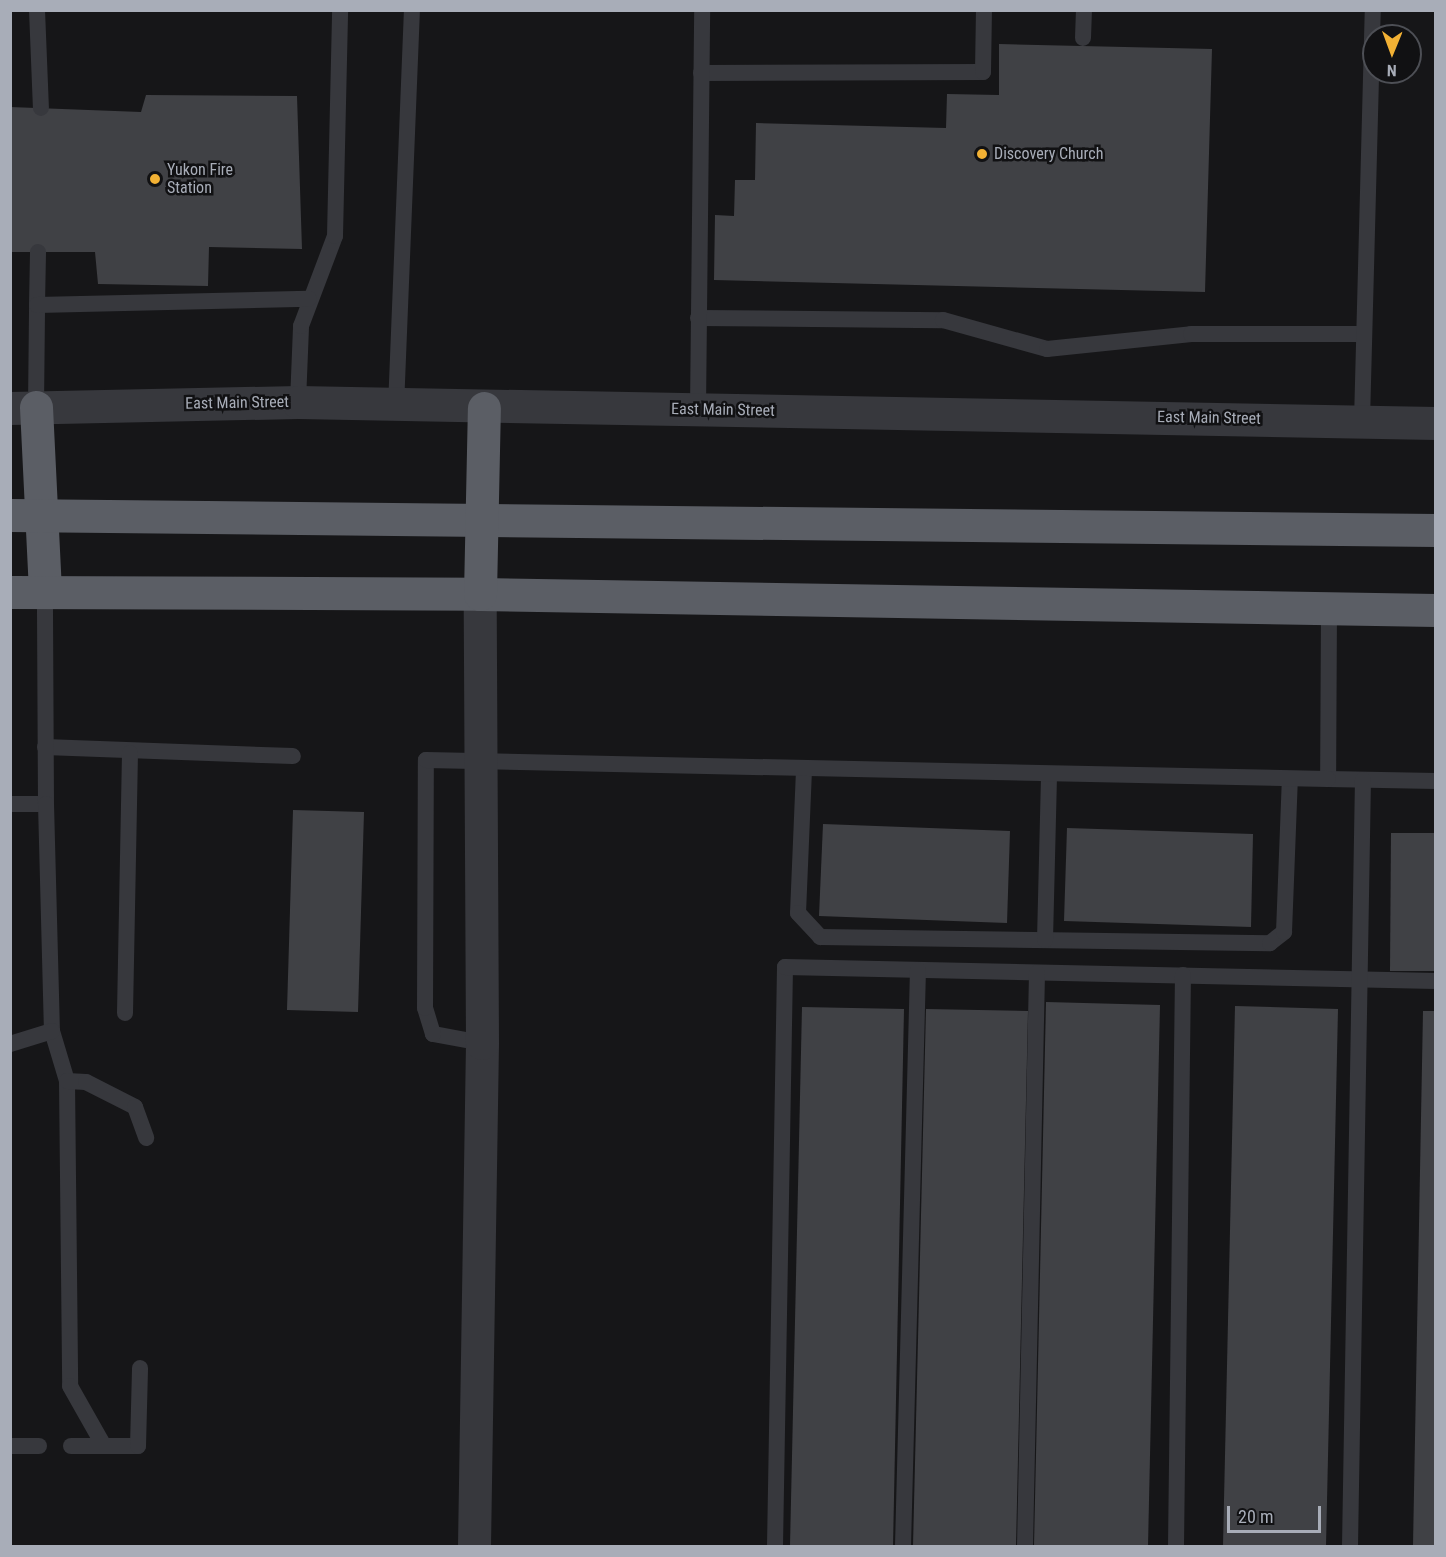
<!DOCTYPE html>
<html>
<head>
<meta charset="utf-8">
<style>
  body { margin:0 }
  #map { position:relative; width:1446px; height:1557px; overflow:hidden; background:#161618; font-family:"Roboto Condensed",sans-serif }
  div>[style] { position:absolute }
  [style*='--x'] { left:calc(var(--x)*1px); top:calc(var(--y)*1px); width:calc(var(--w)*1px); rotate:calc(var(--a)*1deg) }
  .building>* { inset:0; background:#404145 }
  .service>* { height:16px; margin:-8px; padding:0 8px; transform-origin:8px; border-radius:8px; background:#37383d }
  .minor>* { height:33px; margin:-16.5px; padding:0 16.5px; transform-origin:16.5px; border-radius:16.5px; background:#37383d }
  .trunk>* { height:33px; margin:-16.5px; padding:0 16.5px; transform-origin:16.5px; border-radius:16.5px; background:#5b5e65 }
  .dots>* { width:16px; height:16px; translate:-50% -50%; box-sizing:border-box; border:3px solid #111113; border-radius:50% }
  span { translate:-50% -50%; white-space:nowrap; text-align:center; line-height:1.15; -webkit-text-stroke:5px #111113; paint-order:stroke }
  .poi-label { font-size:16px; color:#a8adb8 }
  .left { translate:0 -50%; text-align:left }
  .street-label { font-size:16px; color:#a8adb8 }
  .frame { position:absolute; inset:0; border:12px solid #a8adb8; pointer-events:none }
  .north { position:absolute; left:1362px; top:24px; width:60px; height:60px; box-sizing:border-box; background:#111113; border:2px solid #4d4f55; border-radius:50%; rotate:181deg; font-size:16px; font-weight:700; line-height:24px; text-align:center; color:#a8adb8 }
  .north::after { content:''; display:block; margin:auto; width:21px; height:27px; background:#f2b134; clip-path:polygon(50% 0,100% 100%,50% 72%,0 100%) }
  .scale { position:absolute; left:1227px; top:1506px; width:94px; height:27px; box-sizing:border-box; border:3px solid #a8adb8; border-top:0; padding-left:8px; font-size:18px; line-height:21px; white-space:nowrap; color:#a8adb8; -webkit-text-stroke:4px #111113; paint-order:stroke }
</style>
</head>
<body>
<div id="map">
  <div class="building">
    <i style="clip-path:polygon(999px 44px,1212px 49px,1205px 292px,714px 280px,715px 215px,734px 216px,735px 180px,755px 180px,756px 123px,946px 128px,947px 94px,999px 95px)"></i>
    <i style="clip-path:polygon(146px 95px,297px 96px,302px 249px,209px 247px,208px 286px,98px 284px,95px 252px,10px 252px,10px 107px,141px 112px)"></i>
    <i style="clip-path:polygon(293px 810px,364px 812px,358px 1012px,287px 1010px)"></i>
    <i style="clip-path:polygon(823px 824px,1010px 831px,1007px 923px,819px 916px)"></i>
    <i style="clip-path:polygon(1067px 828px,1253px 834px,1251px 927px,1064px 921px)"></i>
    <i style="clip-path:polygon(1391px 833px,1436px 833px,1436px 971px,1390px 971px)"></i>
    <i style="clip-path:polygon(1046px 1002px,1160px 1005px,1148px 1546px,1034px 1546px)"></i>
    <i style="clip-path:polygon(1235px 1006px,1338px 1009px,1326px 1546px,1223px 1546px)"></i>
    <i style="clip-path:polygon(802px 1007px,904px 1009px,893px 1546px,790px 1546px)"></i>
    <i style="clip-path:polygon(926px 1009px,1028px 1011px,1016px 1546px,913px 1546px)"></i>
    <i style="clip-path:polygon(1423px 1011px,1436px 1011px,1436px 1546px,1413px 1546px)"></i>
  </div>
  <div class="service">
    <i style="--x:37;--y:10;--w:98;--a:87.7"></i>
    <i style="--x:1083;--y:38;--w:28;--a:-88"></i>
    <i style="--x:701;--y:73;--w:282;--a:-0.2"></i>
    <i style="--x:983;--y:72;--w:62;--a:-89.1"></i>
    <i style="--x:37;--y:305;--w:53;--a:-88.9"></i>
    <i style="--x:698;--y:318;--w:245;--a:0.5"></i>
    <i style="--x:943;--y:320;--w:108;--a:15.6"></i>
    <i style="--x:1047;--y:349;--w:145;--a:-5.9"></i>
    <i style="--x:1191;--y:334;--w:173;--a:0"></i>
    <i style="--x:298;--y:402;--w:76;--a:-87.7"></i>
    <i style="--x:301;--y:326;--w:96;--a:-69.3"></i>
    <i style="--x:335;--y:236;--w:226;--a:-88.7"></i>
    <i style="--x:36;--y:407;--w:102;--a:-89.4"></i>
    <i style="--x:37;--y:305;--w:272;--a:-1.3"></i>
    <i style="--x:396;--y:407;--w:397;--a:-87.7"></i>
    <i style="--x:698;--y:409;--w:399;--a:-89.4"></i>
    <i style="--x:1362;--y:421;--w:411;--a:-88.5"></i>
    <i style="--x:1329;--y:608;--w:171;--a:90.3"></i>
    <i style="--x:1328;--y:779;--w:108;--a:1.1"></i>
    <i style="--x:45;--y:747;--w:248;--a:2.1"></i>
    <i style="--x:804;--y:770;--w:143;--a:92.4"></i>
    <i style="--x:798;--y:913;--w:33;--a:47"></i>
    <i style="--x:820;--y:937;--w:450;--a:0.8"></i>
    <i style="--x:1270;--y:943;--w:18;--a:-38"></i>
    <i style="--x:1284;--y:932;--w:153;--a:-87.8"></i>
    <i style="--x:10;--y:804;--w:36;--a:0"></i>
    <i style="--x:46;--y:804;--w:214;--a:-90.3"></i>
    <i style="--x:46;--y:804;--w:227;--a:88.5"></i>
    <i style="--x:52;--y:1031;--w:52;--a:73.3"></i>
    <i style="--x:67;--y:1081;--w:305;--a:89.4"></i>
    <i style="--x:70;--y:1386;--w:69;--a:60.5"></i>
    <i style="--x:1045;--y:940;--w:166;--a:-88.6"></i>
    <i style="--x:125;--y:1013;--w:260;--a:-88.9"></i>
    <i style="--x:482;--y:1043;--w:50;--a:-169.6"></i>
    <i style="--x:433;--y:1034;--w:27;--a:-107"></i>
    <i style="--x:425;--y:1008;--w:248;--a:-89.8"></i>
    <i style="--x:426;--y:760;--w:902;--a:1.21"></i>
    <i style="--x:10;--y:1044;--w:44;--a:-17.2"></i>
    <i style="--x:67;--y:1081;--w:19;--a:3"></i>
    <i style="--x:86;--y:1082;--w:55;--a:27"></i>
    <i style="--x:135;--y:1107;--w:33;--a:70"></i>
    <i style="--x:10;--y:1446;--w:29;--a:0"></i>
    <i style="--x:71;--y:1446;--w:67;--a:0"></i>
    <i style="--x:138;--y:1446;--w:78;--a:-88.5"></i>
    <i style="--x:775;--y:1546;--w:579;--a:-89.01"></i>
    <i style="--x:785;--y:967;--w:651;--a:1.23"></i>
    <i style="--x:903;--y:1546;--w:576;--a:-88.51"></i>
    <i style="--x:1025;--y:1546;--w:573;--a:-88.8"></i>
    <i style="--x:1176;--y:1546;--w:571;--a:-89.3"></i>
    <i style="--x:1350;--y:1546;--w:766;--a:-89.03"></i>
  </div>
  <div class="minor">
    <i style="--x:10;--y:408;--w:288;--a:-1.2"></i>
    <i style="--x:298;--y:402;--w:1138;--a:1.06"></i>
    <i style="--x:474;--y:1546;--w:503;--a:-89.09"></i>
    <i style="--x:482;--y:1043;--w:449;--a:-90.3"></i>
  </div>
  <div class="trunk">
    <i style="--x:36;--y:407;--w:183;--a:87.2"></i>
    <i style="--x:10;--y:515;--w:1426;--a:0.6"></i>
    <i style="--x:10;--y:592;--w:470;--a:0.2"></i>
    <i style="--x:480;--y:594;--w:956;--a:0.96"></i>
    <i style="--x:480;--y:594;--w:186;--a:-88.8"></i>
  </div>
  <div class="dots">
    <i style="left:982px;top:154px;background:#f2b134"></i>
    <i style="left:155px;top:179px;background:#f2b134"></i>
  </div>
  <div class="poi-label">
    <span class="left" style="left:994px;top:154px">Discovery Church</span>
    <span class="left" style="left:167px;top:179px">Yukon Fire<br>Station</span>
  </div>
  <div class="street-label">
    <span style="left:237px;top:403px;rotate:-1deg">East Main Street</span>
    <span style="left:723px;top:410px;rotate:1deg">East Main Street</span>
    <span style="left:1209px;top:418px;rotate:1deg">East Main Street</span>
  </div>
  <div class="frame"></div>
  <div class="north">N</div>
  <div class="scale">20 m</div>
</div>
</body>
</html>
